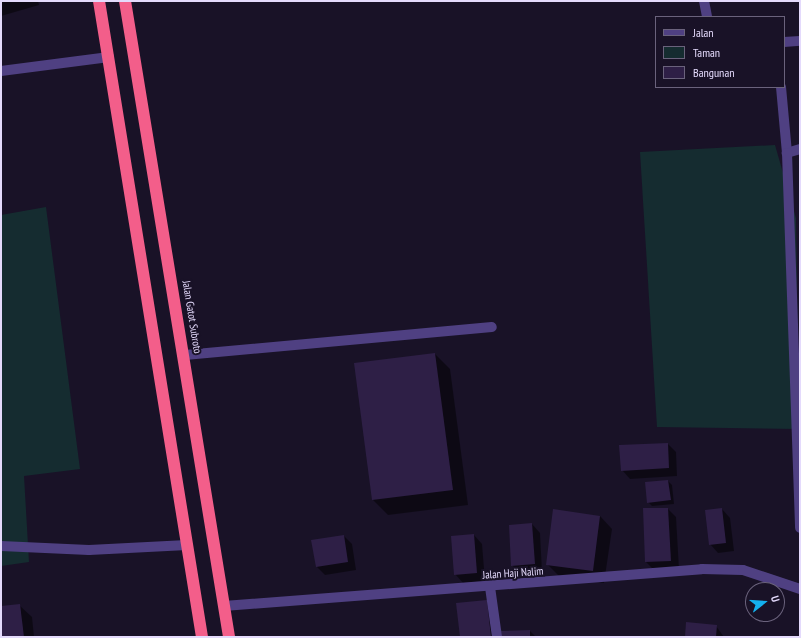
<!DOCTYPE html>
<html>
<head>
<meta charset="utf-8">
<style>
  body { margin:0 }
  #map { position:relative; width:801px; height:638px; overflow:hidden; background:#191227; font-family:"PT Sans Narrow",sans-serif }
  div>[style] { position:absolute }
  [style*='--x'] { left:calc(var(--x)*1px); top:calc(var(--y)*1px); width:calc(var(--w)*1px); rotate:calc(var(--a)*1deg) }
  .green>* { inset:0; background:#152c30 }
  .shadow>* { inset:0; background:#0007 }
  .building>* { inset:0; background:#2e1f46 }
  .minor>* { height:10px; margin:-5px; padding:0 5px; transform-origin:5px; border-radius:5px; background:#4f4082 }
  .highway>* { height:12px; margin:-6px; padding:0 6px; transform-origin:6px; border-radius:6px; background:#f35e8a }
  span { translate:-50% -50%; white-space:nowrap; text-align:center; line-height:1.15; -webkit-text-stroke:4px #191227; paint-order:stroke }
  .street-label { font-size:11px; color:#e4dafc }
  .frame { position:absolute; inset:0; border:2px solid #e4dafc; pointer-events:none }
  .legend { position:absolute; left:655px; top:16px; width:130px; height:72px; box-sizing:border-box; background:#191227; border:1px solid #6a627c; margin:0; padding:5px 7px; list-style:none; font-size:12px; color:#e4dafc }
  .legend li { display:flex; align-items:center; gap:8px; height:20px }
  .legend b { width:20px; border:1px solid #6a627c }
  .north { position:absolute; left:745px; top:582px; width:40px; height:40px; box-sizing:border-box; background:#191227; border:1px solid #6a627c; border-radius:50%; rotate:73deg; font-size:11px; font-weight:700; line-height:16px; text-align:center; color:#e4dafc }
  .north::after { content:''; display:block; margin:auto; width:14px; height:18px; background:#14b0ee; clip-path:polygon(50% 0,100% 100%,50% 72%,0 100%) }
</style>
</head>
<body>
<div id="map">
  <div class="green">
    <i style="clip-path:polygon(775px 145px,796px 218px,799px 429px,657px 427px,640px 152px)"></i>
    <i style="clip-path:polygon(46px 207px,80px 469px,24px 476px,29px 562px,1px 566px,1px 215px)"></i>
  </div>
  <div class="shadow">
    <i style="clip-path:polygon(1px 1px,38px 1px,39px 5px,1px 16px)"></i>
    <i style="clip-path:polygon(435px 354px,450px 369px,468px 505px,388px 515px,373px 500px)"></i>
    <i style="clip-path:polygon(668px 444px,676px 452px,677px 476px,630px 479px,622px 470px)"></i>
    <i style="clip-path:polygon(668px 481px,672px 485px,674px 504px,652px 506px,648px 502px)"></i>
    <i style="clip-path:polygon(644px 509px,668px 509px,676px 517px,679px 569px,654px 570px,646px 562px)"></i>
    <i style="clip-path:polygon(722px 509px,730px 518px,734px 551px,718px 553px,710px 544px)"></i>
    <i style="clip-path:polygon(600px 516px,612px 529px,604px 583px,559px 576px,547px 564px)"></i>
    <i style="clip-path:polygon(532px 524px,540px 533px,542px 572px,520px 573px,512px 565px)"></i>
    <i style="clip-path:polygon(474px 535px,482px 544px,485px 581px,463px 583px,455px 574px)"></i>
    <i style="clip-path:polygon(344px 536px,352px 544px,356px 570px,325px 575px,317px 567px)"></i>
    <i style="clip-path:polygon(486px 601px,498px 637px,461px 637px)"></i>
    <i style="clip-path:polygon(19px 605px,32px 617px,34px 637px,1px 637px,1px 607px)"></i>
    <i style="clip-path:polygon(716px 626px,724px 637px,686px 637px)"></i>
    <i style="clip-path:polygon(530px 631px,536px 637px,503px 637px)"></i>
  </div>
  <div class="building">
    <i style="clip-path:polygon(435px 353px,453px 490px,372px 500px,354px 363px)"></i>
    <i style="clip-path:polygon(668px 443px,669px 468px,621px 471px,619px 445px)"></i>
    <i style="clip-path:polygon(668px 480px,671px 500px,647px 503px,645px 482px)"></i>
    <i style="clip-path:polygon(643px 508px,668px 508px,671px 561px,645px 562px)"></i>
    <i style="clip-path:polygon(722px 508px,726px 543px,709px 545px,705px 510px)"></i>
    <i style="clip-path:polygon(553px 509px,600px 516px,593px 571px,546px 565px)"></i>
    <i style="clip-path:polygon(532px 523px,535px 564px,511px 566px,509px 525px)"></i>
    <i style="clip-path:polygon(474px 534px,477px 573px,454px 575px,451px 536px)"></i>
    <i style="clip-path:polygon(344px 535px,348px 562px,316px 567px,311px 540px)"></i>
    <i style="clip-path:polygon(487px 600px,491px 637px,460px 637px,456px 603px)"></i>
    <i style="clip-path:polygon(20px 604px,24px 637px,1px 637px,1px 606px)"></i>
    <i style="clip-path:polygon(686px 622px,717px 625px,716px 637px,685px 637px)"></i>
    <i style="clip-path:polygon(530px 630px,530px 637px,502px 637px,501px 631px)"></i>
  </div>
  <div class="minor">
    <i style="--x:704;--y:1;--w:16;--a:79"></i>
    <i style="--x:784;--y:42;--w:16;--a:-4"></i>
    <i style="--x:1;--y:71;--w:109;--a:-7.4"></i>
    <i style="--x:781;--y:87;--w:66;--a:84.8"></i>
    <i style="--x:800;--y:149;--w:14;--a:163"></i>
    <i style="--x:787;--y:153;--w:375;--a:88"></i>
    <i style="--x:185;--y:355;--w:308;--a:-5.2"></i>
    <i style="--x:1;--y:546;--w:88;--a:2.6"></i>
    <i style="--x:89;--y:550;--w:98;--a:-2.9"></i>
    <i style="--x:490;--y:587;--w:50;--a:82"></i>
    <i style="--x:224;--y:606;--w:479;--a:-4.4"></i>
    <i style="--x:702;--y:569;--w:41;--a:1.4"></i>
    <i style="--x:743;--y:570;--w:60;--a:18.4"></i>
  </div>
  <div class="highway">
    <i style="--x:99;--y:1;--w:644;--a:80.8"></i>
    <i style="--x:125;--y:1;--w:644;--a:80.71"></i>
  </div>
  <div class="street-label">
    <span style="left:192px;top:317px;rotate:81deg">Jalan Gatot Subroto</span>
    <span style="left:513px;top:573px;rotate:-4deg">Jalan Haji Nalim</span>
  </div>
  <div class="frame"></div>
  <ul class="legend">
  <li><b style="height:5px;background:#4f4082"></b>Jalan</li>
  <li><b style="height:11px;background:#152c30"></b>Taman</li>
  <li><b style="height:11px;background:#2e1f46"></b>Bangunan</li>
  </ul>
  <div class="north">U</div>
</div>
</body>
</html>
